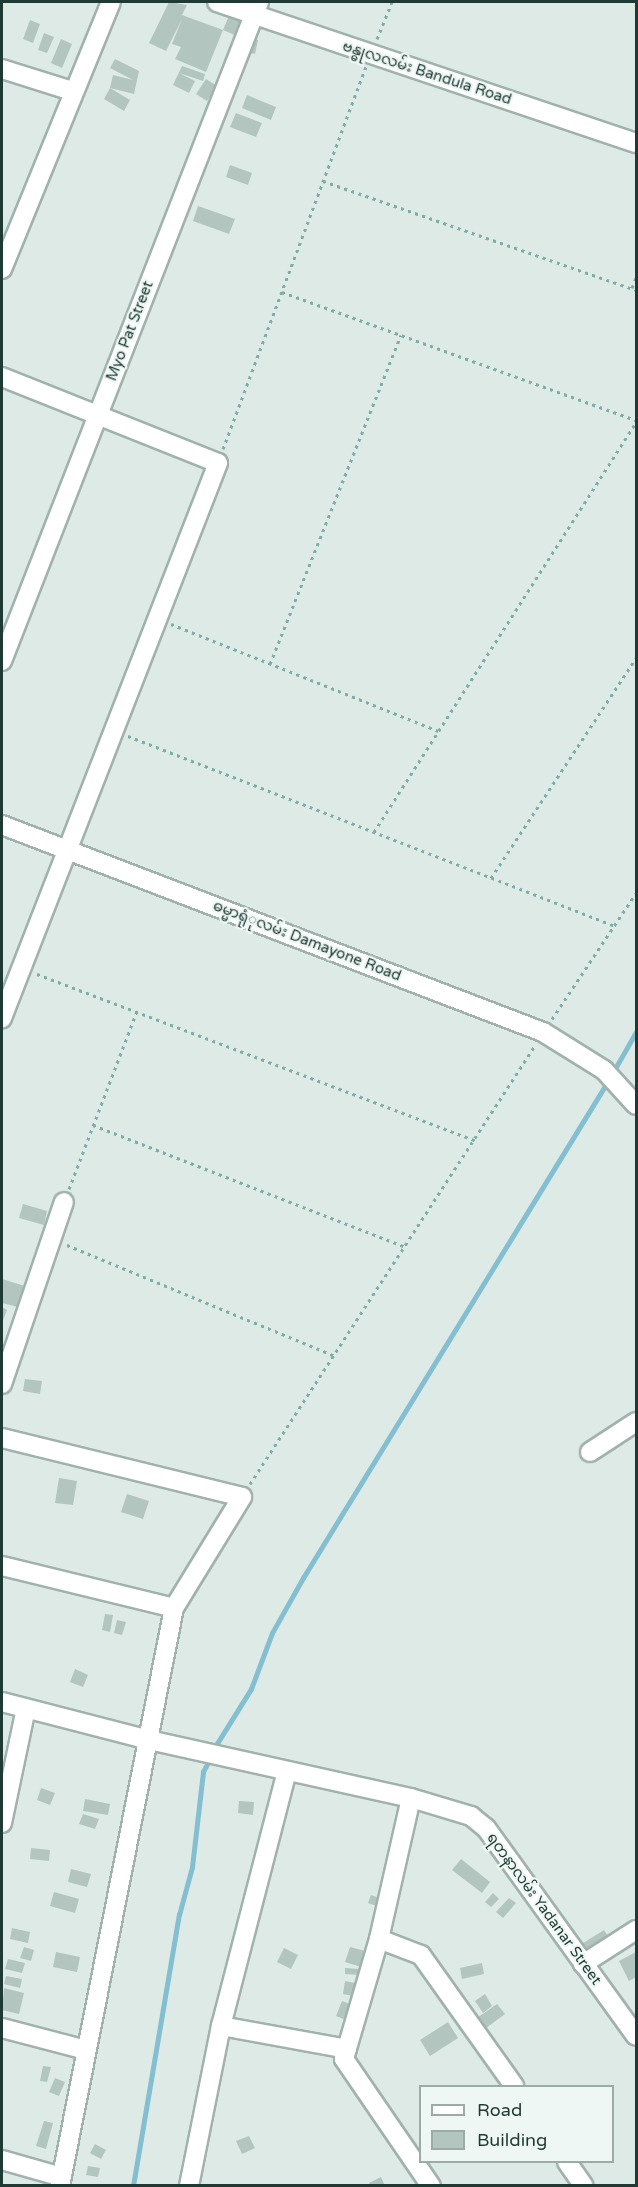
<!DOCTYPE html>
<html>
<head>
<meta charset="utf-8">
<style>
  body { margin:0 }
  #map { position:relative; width:638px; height:2187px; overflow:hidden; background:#deeae6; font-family:"Varela Round","Noto Sans Myanmar",sans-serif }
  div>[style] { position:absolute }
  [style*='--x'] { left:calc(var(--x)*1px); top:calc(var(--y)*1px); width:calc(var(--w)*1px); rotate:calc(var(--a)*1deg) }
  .stream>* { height:4.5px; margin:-2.25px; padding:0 2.25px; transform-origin:2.25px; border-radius:2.25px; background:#84bed1 }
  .building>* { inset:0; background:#b3c5bf }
  .path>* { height:3px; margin-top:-1.5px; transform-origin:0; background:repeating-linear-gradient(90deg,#7daea4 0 3px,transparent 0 7.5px) }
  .roads { filter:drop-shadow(2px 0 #a1b2ad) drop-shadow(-2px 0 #a1b2ad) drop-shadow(0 2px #a1b2ad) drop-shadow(0 -2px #a1b2ad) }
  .street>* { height:18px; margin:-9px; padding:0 9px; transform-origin:9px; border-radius:9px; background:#fff }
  span { translate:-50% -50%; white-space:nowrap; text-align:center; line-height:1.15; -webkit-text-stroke:4.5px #eef7f3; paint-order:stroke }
  .street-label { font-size:15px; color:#1f3a35 }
  .frame { position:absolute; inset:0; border:3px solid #1f3a35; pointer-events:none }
  .legend { position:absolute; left:419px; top:2085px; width:195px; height:78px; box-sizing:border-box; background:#eef7f3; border:2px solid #9baba7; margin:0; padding:8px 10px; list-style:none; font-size:18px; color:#1f3a35 }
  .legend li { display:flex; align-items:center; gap:12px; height:30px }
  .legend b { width:30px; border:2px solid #9baba7 }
</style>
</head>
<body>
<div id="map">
  <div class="stream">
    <i style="--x:612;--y:1074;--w:48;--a:-60.3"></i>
    <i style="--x:213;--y:1750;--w:72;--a:-58.1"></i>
    <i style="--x:251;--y:1689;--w:60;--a:-69.4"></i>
    <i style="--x:272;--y:1633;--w:63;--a:-60.6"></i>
    <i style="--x:303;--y:1578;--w:583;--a:-58.46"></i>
    <i style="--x:133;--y:2186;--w:275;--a:-80.4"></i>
    <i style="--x:179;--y:1915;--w:50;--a:-74.8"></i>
    <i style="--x:192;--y:1867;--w:96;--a:-83.4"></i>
    <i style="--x:203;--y:1772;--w:16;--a:-63"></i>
  </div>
  <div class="building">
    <i style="clip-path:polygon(169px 2px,187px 5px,182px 15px,223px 30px,206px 72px,175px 59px,181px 47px,172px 44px,182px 19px,166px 51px,149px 43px)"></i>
    <i style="clip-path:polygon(231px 11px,245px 17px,237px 36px,223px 30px)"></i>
    <i style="clip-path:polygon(30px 20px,40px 24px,33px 43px,23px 39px)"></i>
    <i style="clip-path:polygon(44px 33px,54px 37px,47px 53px,38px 50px)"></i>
    <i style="clip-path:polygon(249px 38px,258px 40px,255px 54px,246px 52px)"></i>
    <i style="clip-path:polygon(61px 39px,72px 44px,62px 68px,51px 63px)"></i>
    <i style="clip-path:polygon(115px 59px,139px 71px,134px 94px,110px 88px,113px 75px,133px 80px,110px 68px)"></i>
    <i style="clip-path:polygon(182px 66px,205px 74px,203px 81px,179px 73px,195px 81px,189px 93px,173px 85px)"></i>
    <i style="clip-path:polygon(206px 79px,217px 86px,207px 101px,196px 94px)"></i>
    <i style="clip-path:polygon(110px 88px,130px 100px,124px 111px,104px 99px)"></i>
    <i style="clip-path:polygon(247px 95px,276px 107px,271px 120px,242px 108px)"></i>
    <i style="clip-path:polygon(236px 113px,262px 123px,256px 137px,230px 127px)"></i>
    <i style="clip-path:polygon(230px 165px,252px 173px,248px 185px,226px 177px)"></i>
    <i style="clip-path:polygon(198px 206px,235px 219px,229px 234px,193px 221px)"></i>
    <i style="clip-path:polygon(23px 1204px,47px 1211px,44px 1225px,19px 1218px)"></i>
    <i style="clip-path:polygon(2px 1279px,28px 1287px,22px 1308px,2px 1303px)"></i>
    <i style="clip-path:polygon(2px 1307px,7px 1310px,2px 1323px)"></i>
    <i style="clip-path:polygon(25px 1379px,42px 1381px,40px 1394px,23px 1391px)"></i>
    <i style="clip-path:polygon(59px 1478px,77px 1481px,73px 1505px,55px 1503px)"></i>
    <i style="clip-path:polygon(127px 1494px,149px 1501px,143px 1519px,121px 1512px)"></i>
    <i style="clip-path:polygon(105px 1614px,113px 1615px,110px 1632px,102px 1630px)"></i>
    <i style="clip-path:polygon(117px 1620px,126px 1622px,122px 1635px,114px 1633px)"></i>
    <i style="clip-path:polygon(75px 1669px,88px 1675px,83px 1687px,70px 1682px)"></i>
    <i style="clip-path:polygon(41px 1788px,55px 1793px,50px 1805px,37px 1800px)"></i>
    <i style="clip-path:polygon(85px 1799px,110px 1804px,108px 1815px,83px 1811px)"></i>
    <i style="clip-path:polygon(239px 1801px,254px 1802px,253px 1815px,238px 1813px)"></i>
    <i style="clip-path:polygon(83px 1814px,99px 1819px,95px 1829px,79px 1824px)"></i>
    <i style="clip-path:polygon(31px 1848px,50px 1850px,49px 1861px,30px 1859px)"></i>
    <i style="clip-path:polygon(461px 1859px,490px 1882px,482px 1893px,452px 1870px)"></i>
    <i style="clip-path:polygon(71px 1869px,91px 1874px,87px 1887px,68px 1882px)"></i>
    <i style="clip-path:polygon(54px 1892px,79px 1899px,75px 1913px,50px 1906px)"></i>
    <i style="clip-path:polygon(493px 1893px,499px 1899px,491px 1907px,485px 1902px)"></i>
    <i style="clip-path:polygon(371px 1895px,385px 1900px,382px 1908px,368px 1903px)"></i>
    <i style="clip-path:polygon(509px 1898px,516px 1903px,503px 1918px,496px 1912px)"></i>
    <i style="clip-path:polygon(12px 1928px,30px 1932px,28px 1943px,10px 1939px)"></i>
    <i style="clip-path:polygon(604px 1930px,613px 1944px,589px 1959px,580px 1945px)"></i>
    <i style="clip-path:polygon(24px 1947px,34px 1950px,31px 1961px,20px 1958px)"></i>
    <i style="clip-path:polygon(350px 1947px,373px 1953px,368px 1969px,345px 1962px)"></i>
    <i style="clip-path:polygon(284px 1948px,298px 1955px,291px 1969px,277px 1962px)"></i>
    <i style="clip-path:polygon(56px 1952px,80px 1957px,77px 1972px,53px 1967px)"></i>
    <i style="clip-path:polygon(636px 1952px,636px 1977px,629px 1981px,619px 1961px)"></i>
    <i style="clip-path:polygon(8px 1959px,25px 1963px,22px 1973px,5px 1969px)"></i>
    <i style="clip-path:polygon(482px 1963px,484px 1974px,462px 1979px,460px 1968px)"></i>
    <i style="clip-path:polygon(345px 1968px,359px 1969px,359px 1975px,345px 1974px)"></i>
    <i style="clip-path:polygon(6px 1976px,22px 1979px,20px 1988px,4px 1984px)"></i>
    <i style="clip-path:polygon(345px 1981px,360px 1984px,358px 1997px,343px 1994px)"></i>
    <i style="clip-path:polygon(4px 1988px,24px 1993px,19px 2014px,2px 2010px)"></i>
    <i style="clip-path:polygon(485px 1994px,492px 2006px,483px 2013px,475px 2001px)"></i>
    <i style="clip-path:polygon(342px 2001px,360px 2008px,354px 2023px,336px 2016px)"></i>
    <i style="clip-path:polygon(497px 2004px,505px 2014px,482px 2031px,474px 2020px)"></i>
    <i style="clip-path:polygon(448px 2022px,458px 2038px,430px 2056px,420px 2040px)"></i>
    <i style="clip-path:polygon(43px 2066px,51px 2067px,47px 2082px,40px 2081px)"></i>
    <i style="clip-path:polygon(55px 2078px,65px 2082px,59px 2096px,49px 2092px)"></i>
    <i style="clip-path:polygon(44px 2121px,53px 2123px,46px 2149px,36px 2146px)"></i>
    <i style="clip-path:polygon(249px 2136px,255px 2148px,242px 2154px,236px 2141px)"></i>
    <i style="clip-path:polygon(95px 2144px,106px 2150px,101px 2159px,90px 2153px)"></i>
    <i style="clip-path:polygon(88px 2166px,100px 2168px,98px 2177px,86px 2175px)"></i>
    <i style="clip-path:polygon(381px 2177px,385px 2186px,371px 2186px,369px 2183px)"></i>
  </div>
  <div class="path">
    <i style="--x:377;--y:39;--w:40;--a:-68"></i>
    <i style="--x:323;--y:181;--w:331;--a:19.2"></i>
    <i style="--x:632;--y:288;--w:12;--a:-70"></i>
    <i style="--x:282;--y:292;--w:376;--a:19.9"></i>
    <i style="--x:223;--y:449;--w:408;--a:-69.5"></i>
    <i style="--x:171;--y:624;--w:289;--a:21.8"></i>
    <i style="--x:270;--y:664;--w:354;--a:-68.3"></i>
    <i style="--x:128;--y:736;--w:523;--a:21.31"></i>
    <i style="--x:374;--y:832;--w:487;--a:-57.4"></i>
    <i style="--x:491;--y:878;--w:263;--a:-56.6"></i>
    <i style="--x:37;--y:974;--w:470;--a:20.8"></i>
    <i style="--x:552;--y:1019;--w:151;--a:-56.3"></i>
    <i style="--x:93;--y:1125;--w:336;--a:21.3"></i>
    <i style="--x:69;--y:1189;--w:191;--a:-69.1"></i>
    <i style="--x:67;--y:1245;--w:290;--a:22.5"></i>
    <i style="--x:250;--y:1484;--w:521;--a:-56.98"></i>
  </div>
  <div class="roads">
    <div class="street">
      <i style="--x:217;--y:2;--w:442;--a:18.6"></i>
      <i style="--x:2;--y:69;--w:73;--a:17.4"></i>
      <i style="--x:2;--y:269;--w:288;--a:-67.8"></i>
      <i style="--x:2;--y:377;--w:232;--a:21.7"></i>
      <i style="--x:218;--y:463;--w:596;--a:111.27"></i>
      <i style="--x:2;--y:661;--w:707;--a:-68.69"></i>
      <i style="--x:2;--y:825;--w:579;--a:20.94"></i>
      <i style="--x:543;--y:1032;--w:72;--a:31.9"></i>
      <i style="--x:604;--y:1070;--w:47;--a:47.6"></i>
      <i style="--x:2;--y:1384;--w:192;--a:-71.2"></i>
      <i style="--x:2;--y:1438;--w:247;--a:13.8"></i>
      <i style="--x:242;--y:1497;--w:130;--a:121.5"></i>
      <i style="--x:174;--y:1608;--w:589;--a:101.16"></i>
      <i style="--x:590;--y:1452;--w:55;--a:-33.1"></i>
      <i style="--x:2;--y:1566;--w:177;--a:13.7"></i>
      <i style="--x:2;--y:1702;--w:152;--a:14.5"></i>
      <i style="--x:149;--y:1740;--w:268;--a:12.5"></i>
      <i style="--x:411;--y:1798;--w:63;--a:16.7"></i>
      <i style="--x:471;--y:1816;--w:19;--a:39"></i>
      <i style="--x:486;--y:1828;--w:256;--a:54.2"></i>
      <i style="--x:411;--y:1798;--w:145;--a:102.8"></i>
      <i style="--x:379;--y:1939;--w:125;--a:106.3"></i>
      <i style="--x:344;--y:2059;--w:154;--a:55.6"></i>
      <i style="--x:2;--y:1823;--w:117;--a:-78.2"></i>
      <i style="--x:379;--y:1939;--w:45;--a:20.9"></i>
      <i style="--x:421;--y:1955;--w:161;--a:54.6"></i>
      <i style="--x:583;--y:1964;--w:63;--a:-32.7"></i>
      <i style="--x:221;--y:2026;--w:128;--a:10.3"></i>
      <i style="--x:2;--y:2028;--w:87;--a:14.7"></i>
      <i style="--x:2;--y:2160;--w:62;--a:15.8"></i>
      <i style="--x:567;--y:2162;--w:29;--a:55"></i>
      <i style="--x:189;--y:2186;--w:163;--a:-78.7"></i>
      <i style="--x:221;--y:2026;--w:263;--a:-75.5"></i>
    </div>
  </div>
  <div class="street-label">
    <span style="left:427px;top:73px;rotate:18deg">ဗန္ဓုလလမ်း Bandula Road</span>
    <span style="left:130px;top:331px;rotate:-69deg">Myo Pat Street</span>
    <span style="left:307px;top:941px;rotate:21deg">ဓမ္မာရုံုလမ်း Damayone Road</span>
    <span style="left:544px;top:1909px;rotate:54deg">ရတနာလမ်း Yadanar Street</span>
  </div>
  <div class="frame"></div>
  <ul class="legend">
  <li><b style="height:8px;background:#fff"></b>Road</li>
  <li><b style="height:16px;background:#b3c5bf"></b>Building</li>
  </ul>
</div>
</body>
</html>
